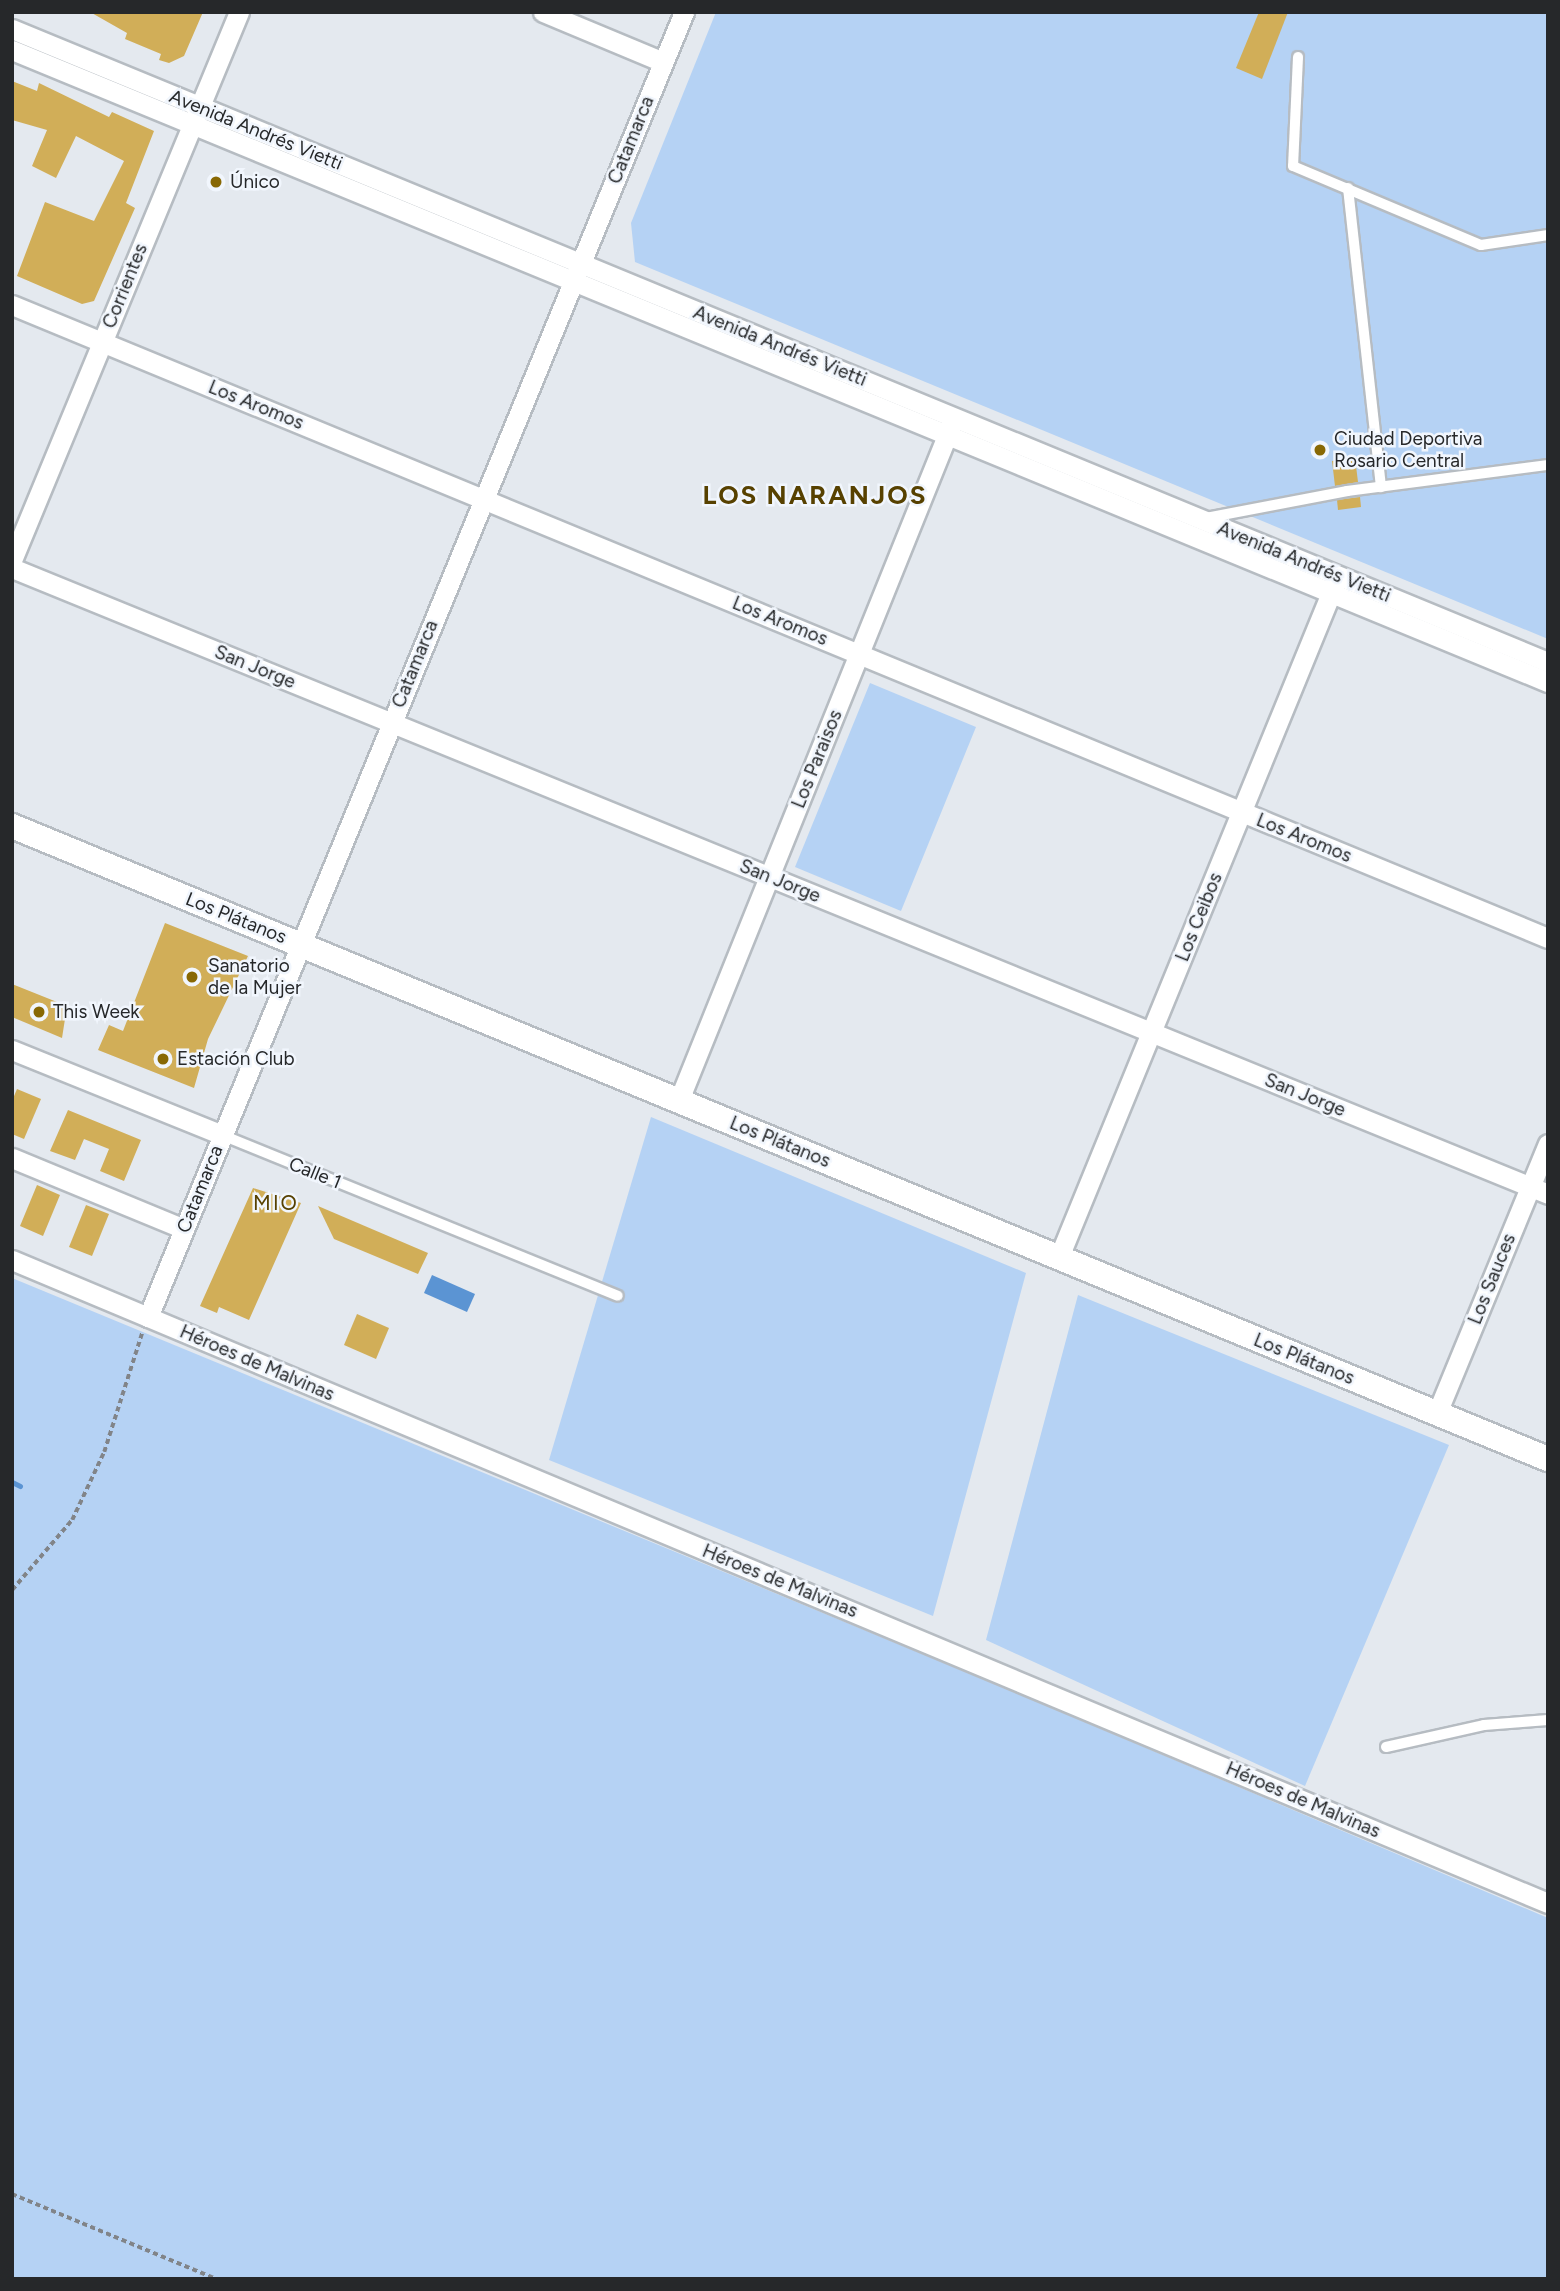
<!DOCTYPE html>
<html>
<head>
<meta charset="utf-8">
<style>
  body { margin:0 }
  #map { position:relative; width:1560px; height:2291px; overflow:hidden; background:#e4e9ef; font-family:Figtree,sans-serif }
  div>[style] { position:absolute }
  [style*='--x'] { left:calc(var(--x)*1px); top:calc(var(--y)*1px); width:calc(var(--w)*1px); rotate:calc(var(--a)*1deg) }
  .green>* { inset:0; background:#b5d2f4 }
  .water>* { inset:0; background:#5b94d3 }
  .stream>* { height:5px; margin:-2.5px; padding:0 2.5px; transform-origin:2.5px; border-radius:2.5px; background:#5b94d3 }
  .building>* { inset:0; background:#d1ae58 }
  .path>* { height:3.5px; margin-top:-1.75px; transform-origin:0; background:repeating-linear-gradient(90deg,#818488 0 5px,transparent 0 8.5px) }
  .roads { filter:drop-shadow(2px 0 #b6bcc2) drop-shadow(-2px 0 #b6bcc2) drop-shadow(0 2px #b6bcc2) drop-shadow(0 -2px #b6bcc2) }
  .service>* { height:10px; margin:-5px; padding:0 5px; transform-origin:5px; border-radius:5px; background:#fff }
  .minor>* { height:19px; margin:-9.5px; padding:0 9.5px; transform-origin:9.5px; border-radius:9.5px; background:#fff }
  .tertiary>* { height:24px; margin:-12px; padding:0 12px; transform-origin:12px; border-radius:12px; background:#fff }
  .dots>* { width:19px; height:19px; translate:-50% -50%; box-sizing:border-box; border:4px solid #f1f6fd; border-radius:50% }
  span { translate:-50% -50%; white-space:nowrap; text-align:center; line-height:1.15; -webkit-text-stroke:5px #f1f6fd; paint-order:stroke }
  .street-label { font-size:19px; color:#26282a }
  .poi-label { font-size:19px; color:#26282a }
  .left { translate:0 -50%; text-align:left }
  .neighbourhood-label { font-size:21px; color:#574100; letter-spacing:2px }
  .district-label { font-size:26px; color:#574100; font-weight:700; letter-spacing:2px }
  .frame { position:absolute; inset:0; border:14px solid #26282a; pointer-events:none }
</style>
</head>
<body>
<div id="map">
  <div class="green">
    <i style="clip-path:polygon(716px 12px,1548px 12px,1548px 639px,635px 262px,631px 223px)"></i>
    <i style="clip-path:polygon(870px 683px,976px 727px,901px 911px,795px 867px)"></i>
    <i style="clip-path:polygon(651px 1117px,1026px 1273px,933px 1616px,549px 1460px)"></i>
    <i style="clip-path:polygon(12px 1278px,1012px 1691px,1548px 1918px,1548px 2279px,12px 2279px)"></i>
    <i style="clip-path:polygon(1078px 1295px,1449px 1445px,1305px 1786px,986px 1640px)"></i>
  </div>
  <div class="water">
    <i style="clip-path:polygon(432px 1275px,475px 1294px,467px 1312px,424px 1293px)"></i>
  </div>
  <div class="stream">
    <i style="--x:12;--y:1482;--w:9;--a:27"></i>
  </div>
  <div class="building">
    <i style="clip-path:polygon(90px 12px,203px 12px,184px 56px,169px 63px,159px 60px,161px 54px,125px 39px,127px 33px)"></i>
    <i style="clip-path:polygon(1259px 12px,1288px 12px,1262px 79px,1236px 68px)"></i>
    <i style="clip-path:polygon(12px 81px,37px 91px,39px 83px,109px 117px,112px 112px,154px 131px,126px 203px,135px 208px,94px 301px,82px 304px,17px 276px,45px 202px,94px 221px,124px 161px,76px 136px,56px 178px,32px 166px,47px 130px,12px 120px)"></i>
    <i style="clip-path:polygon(1355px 458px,1358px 482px,1335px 486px,1332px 461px)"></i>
    <i style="clip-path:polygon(1360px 497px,1361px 507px,1338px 510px,1337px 500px)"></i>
    <i style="clip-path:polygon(165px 923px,248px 956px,208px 1039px,194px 1088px,98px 1050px,109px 1025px,123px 1031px)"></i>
    <i style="clip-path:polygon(12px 984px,67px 1006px,62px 1038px,12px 1017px)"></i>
    <i style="clip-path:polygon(17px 1089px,41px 1099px,24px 1139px,12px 1134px,12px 1101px)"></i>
    <i style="clip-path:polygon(68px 1110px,141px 1140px,124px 1181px,100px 1171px,109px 1149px,84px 1139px,75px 1160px,50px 1151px)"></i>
    <i style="clip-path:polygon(37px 1185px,60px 1195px,43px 1236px,20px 1226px)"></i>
    <i style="clip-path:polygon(253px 1188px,301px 1203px,249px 1320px,219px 1307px,217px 1313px,200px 1306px)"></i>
    <i style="clip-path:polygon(86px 1205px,109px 1214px,92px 1256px,69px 1247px)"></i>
    <i style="clip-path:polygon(318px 1206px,428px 1253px,418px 1274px,334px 1239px)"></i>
    <i style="clip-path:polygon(357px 1314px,389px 1328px,376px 1359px,344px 1345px)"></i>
  </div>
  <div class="path">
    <i style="--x:12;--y:1590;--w:92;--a:-49.4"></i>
    <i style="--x:72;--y:1520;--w:75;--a:-64.8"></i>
    <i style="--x:104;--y:1452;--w:125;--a:-72.3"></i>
    <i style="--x:12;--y:2194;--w:221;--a:22.6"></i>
  </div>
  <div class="roads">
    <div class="service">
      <i style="--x:1298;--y:57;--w:109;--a:92.6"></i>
      <i style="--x:1293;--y:166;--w:204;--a:22.8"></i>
      <i style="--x:1481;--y:245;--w:68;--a:-8.5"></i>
      <i style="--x:1348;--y:188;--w:301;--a:83.7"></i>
      <i style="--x:1206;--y:518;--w:144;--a:-10.8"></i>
      <i style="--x:1347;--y:491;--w:203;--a:-7.4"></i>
      <i style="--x:222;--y:1135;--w:427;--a:22.1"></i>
      <i style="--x:1386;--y:1747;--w:100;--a:-12.7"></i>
      <i style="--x:1484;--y:1725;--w:64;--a:-4.5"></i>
    </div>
    <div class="minor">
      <i style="--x:543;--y:12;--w:130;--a:22.6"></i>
      <i style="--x:12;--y:29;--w:1661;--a:22.4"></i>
      <i style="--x:12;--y:50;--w:1661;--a:22.37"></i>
      <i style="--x:12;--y:305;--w:1661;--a:22.4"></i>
      <i style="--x:12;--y:560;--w:593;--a:-67.5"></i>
      <i style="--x:12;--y:568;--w:1659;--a:22.17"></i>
      <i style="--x:12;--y:1050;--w:227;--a:22"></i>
      <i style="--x:679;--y:1100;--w:730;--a:-68.04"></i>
      <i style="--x:12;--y:1158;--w:186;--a:22.4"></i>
      <i style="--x:1059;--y:1257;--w:728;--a:-67.73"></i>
      <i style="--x:12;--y:1260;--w:1665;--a:22.72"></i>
      <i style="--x:148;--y:1317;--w:1411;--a:-67.67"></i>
      <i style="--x:1437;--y:1413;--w:291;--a:-67.6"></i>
    </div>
    <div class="tertiary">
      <i style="--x:12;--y:826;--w:1661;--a:22.4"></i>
    </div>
  </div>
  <div class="dots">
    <i style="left:216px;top:182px;background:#886804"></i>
    <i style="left:1320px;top:450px;background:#886804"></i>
    <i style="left:192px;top:977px;background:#886804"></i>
    <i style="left:39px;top:1012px;background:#886804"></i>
    <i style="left:163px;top:1059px;background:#886804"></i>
  </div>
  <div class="street-label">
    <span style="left:256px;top:130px;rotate:22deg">Avenida Andrés Vietti</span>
    <span style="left:631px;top:140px;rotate:-68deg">Catamarca</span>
    <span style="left:125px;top:286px;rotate:-68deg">Corrientes</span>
    <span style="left:780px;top:346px;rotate:22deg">Avenida Andrés Vietti</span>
    <span style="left:256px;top:405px;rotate:22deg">Los Aromos</span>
    <span style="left:1304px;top:562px;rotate:22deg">Avenida Andrés Vietti</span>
    <span style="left:780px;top:621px;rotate:22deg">Los Aromos</span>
    <span style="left:415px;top:664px;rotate:-68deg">Catamarca</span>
    <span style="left:255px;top:667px;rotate:22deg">San Jorge</span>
    <span style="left:817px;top:759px;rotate:-68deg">Los Paraisos</span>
    <span style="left:1304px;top:838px;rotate:22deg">Los Aromos</span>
    <span style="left:780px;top:881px;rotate:22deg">San Jorge</span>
    <span style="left:1199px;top:917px;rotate:-68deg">Los Ceibos</span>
    <span style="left:236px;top:918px;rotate:22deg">Los Plátanos</span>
    <span style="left:1305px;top:1095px;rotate:22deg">San Jorge</span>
    <span style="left:780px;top:1142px;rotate:22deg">Los Plátanos</span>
    <span style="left:315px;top:1173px;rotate:22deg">Calle 1</span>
    <span style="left:200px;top:1189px;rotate:-68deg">Catamarca</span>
    <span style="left:1492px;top:1279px;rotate:-68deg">Los Sauces</span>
    <span style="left:1304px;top:1359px;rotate:22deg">Los Plátanos</span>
    <span style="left:257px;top:1363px;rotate:23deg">Héroes de Malvinas</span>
    <span style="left:780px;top:1581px;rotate:22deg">Héroes de Malvinas</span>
    <span style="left:1303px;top:1800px;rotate:23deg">Héroes de Malvinas</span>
  </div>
  <div class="poi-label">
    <span class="left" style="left:230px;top:182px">Único</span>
    <span class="left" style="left:1334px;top:450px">Ciudad Deportiva<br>Rosario Central</span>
    <span class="left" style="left:208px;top:977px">Sanatorio<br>de la Mujer</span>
    <span class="left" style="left:53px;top:1012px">This Week</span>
    <span class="left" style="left:177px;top:1059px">Estación Club</span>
  </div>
  <div class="neighbourhood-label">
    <span style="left:276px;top:1203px">MIO</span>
  </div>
  <div class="district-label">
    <span style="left:815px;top:496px">LOS NARANJOS</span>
  </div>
  <div class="frame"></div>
</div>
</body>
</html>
